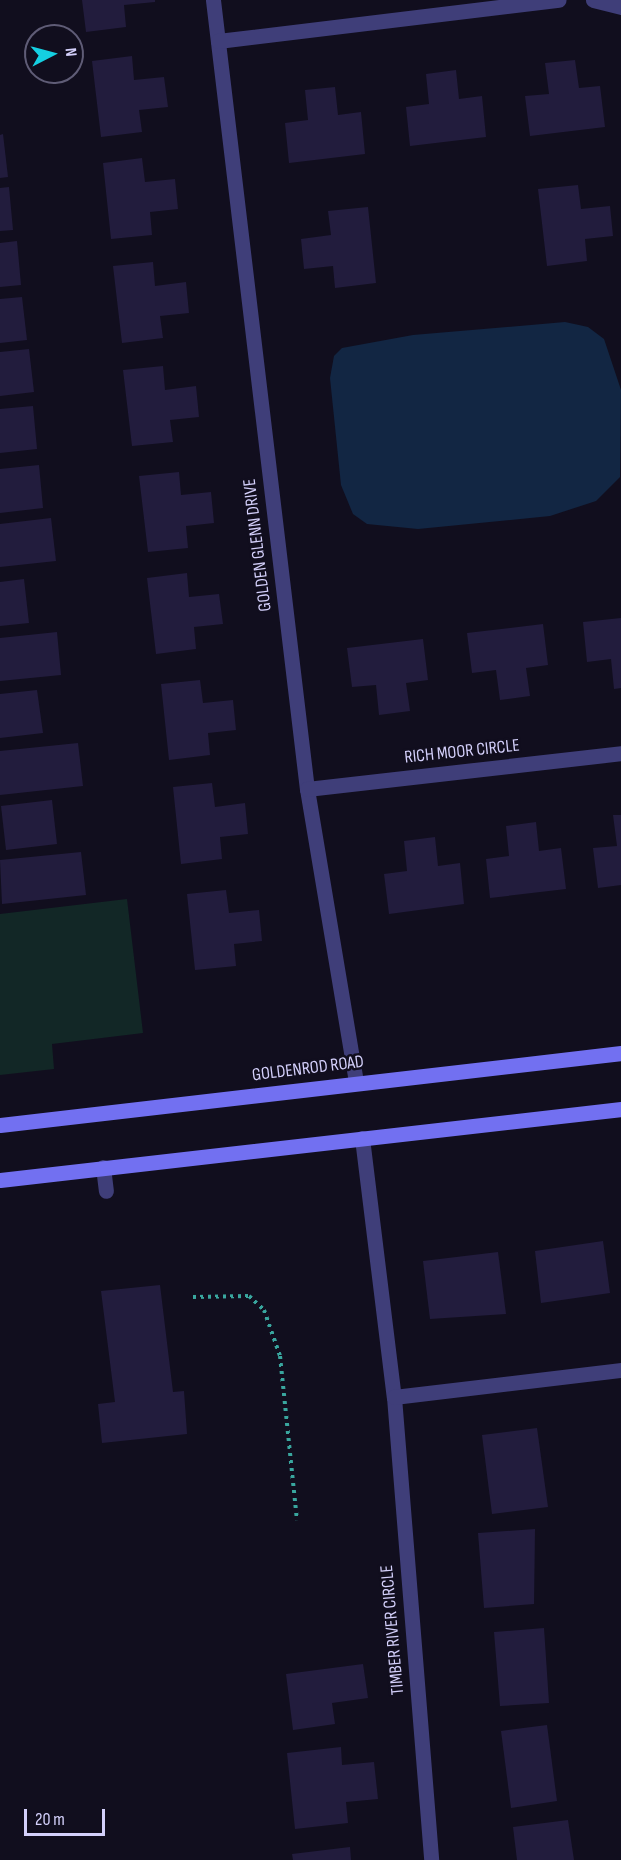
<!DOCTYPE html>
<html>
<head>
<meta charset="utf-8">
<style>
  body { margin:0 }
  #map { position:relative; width:621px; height:1860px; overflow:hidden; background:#110e1e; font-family:"Sofia Sans Condensed",sans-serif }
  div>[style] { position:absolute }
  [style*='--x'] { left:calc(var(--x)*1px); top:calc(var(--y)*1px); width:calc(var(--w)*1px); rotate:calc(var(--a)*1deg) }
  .green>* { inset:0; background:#122726 }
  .water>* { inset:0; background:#122643 }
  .building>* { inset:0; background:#221c3d }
  .path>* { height:4px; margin-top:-2px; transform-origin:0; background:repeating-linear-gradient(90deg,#39a69e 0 3px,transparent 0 7.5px) }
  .lane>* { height:15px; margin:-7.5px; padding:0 7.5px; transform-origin:7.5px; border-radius:7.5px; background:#3f3e79 }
  .street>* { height:15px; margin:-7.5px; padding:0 7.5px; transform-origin:7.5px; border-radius:7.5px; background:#3f3e79 }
  .secondary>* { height:15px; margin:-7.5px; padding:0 7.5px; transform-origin:7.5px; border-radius:7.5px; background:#7270f1 }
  span { translate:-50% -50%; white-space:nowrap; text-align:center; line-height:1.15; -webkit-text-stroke:5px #110e1e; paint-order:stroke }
  .street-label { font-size:18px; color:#d4d0fb }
  .north { position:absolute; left:24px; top:24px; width:60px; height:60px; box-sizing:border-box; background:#110e1e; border:2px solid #5f5c76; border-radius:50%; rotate:84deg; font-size:16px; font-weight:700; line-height:24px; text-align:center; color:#d4d0fb }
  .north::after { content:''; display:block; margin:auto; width:21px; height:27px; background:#15cfe1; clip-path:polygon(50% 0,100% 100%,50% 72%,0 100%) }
  .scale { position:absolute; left:24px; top:1809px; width:81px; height:27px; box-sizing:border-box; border:3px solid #d4d0fb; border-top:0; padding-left:8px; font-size:18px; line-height:21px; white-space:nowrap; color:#d4d0fb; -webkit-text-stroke:4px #110e1e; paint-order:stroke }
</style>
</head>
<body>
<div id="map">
  <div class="green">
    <i style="clip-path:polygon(127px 899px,143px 1033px,52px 1044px,54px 1069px,0 1075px,0 914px)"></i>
  </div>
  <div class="water">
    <i style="clip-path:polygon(565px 322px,588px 327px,604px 339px,621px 390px,620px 477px,596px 501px,550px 516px,418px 529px,367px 524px,353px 514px,341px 485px,330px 378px,334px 356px,342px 348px,413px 335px)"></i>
  </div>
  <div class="building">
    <i style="clip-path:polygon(82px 0,155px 0,155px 2px,124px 5px,126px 27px,86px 32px)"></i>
    <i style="clip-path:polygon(132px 56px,134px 80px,164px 77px,168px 107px,139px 110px,142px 132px,101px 137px,92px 61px)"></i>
    <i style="clip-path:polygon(575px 60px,579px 88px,600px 86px,605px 127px,530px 136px,525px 96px,549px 94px,545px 63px)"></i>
    <i style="clip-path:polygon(456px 70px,459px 99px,482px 96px,486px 137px,410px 146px,406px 107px,429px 104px,426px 74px)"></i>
    <i style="clip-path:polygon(335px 87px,338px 115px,361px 112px,365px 154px,289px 163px,285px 123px,308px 120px,305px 90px)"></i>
    <i style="clip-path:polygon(3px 134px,8px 177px,0 178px,0 135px)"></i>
    <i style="clip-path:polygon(142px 158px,145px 182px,175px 179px,178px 209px,150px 212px,152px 235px,111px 239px,103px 163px)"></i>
    <i style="clip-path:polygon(578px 185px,581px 209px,610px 206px,613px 236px,585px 239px,587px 261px,547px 266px,538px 189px)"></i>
    <i style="clip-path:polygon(9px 187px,13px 230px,0 231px,0 188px)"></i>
    <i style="clip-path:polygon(368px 207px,376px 283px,335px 288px,333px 266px,304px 269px,301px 239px,331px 235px,328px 211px)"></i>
    <i style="clip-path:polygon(17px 241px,21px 285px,0 287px,0 243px)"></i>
    <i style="clip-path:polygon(153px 262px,155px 286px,186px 282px,189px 313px,160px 316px,163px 338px,122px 343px,113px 266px)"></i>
    <i style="clip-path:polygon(22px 297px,27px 340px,0 343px,0 299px)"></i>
    <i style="clip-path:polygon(29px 349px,34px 392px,0 396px,0 352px)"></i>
    <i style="clip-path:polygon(163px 366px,165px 390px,196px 386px,199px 417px,170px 420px,173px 442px,132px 446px,123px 370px)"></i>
    <i style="clip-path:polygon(33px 406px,37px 449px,0 453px,0 409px)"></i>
    <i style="clip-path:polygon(39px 465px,43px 508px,0 513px,0 469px)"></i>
    <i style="clip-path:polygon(179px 472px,181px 495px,211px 492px,214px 523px,186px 526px,188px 548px,148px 552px,139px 476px)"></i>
    <i style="clip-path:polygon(51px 518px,56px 561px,0 567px,0 524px)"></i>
    <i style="clip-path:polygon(187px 573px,189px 597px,219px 594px,223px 624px,194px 627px,196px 649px,156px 654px,147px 578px)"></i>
    <i style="clip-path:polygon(24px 579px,29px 623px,0 626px,0 582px)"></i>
    <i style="clip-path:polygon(621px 618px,621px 688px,614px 689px,611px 659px,587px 662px,583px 622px)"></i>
    <i style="clip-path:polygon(543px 624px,548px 665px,526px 668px,530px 696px,500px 700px,496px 670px,472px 673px,467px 633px)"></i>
    <i style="clip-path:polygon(57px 632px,61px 675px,0 681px,0 638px)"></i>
    <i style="clip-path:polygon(423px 639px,428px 680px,406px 683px,410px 711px,379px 715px,376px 685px,352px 687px,347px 648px)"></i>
    <i style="clip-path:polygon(200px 680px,203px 703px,233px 700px,236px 730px,208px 733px,210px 755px,169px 760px,161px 684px)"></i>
    <i style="clip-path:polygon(37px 690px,43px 733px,0 738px,0 694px)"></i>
    <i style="clip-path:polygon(78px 743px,83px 786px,0 795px,0 751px)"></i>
    <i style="clip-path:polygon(212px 783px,215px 807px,245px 803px,248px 834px,220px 837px,222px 859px,181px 864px,173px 787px)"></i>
    <i style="clip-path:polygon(52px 800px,57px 844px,6px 850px,1px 806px)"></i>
    <i style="clip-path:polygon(613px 815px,621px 815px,621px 885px,598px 888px,593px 848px,617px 846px)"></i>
    <i style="clip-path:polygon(536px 822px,539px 851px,561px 848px,566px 889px,490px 898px,486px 859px,509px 856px,506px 826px)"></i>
    <i style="clip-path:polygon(435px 837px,438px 866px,460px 863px,464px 904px,389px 914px,384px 874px,407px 871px,404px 841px)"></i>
    <i style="clip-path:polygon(81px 852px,86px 895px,2px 904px,0 860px)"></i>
    <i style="clip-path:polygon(226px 890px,229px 913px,259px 910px,262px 941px,234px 944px,236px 966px,195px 970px,187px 894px)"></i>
    <i style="clip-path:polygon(603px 1241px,610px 1293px,541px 1303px,535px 1251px)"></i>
    <i style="clip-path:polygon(498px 1252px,506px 1314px,430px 1319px,423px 1261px)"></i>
    <i style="clip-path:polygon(160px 1285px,173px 1392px,184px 1391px,187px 1434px,102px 1443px,98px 1404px,115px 1402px,101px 1291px)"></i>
    <i style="clip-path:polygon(537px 1428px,548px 1507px,492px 1514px,482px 1435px)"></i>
    <i style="clip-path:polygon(535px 1529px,534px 1604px,484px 1608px,478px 1533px)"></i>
    <i style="clip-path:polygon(544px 1628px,549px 1703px,500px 1706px,494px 1632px)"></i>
    <i style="clip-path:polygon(363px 1664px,368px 1698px,332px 1703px,335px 1724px,293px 1730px,286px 1674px)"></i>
    <i style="clip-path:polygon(547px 1725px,557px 1801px,511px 1808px,501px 1731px)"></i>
    <i style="clip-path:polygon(341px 1747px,342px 1765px,374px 1762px,378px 1799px,346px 1802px,348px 1823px,295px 1829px,287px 1753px)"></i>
    <i style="clip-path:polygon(568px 1820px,574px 1860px,517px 1860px,513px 1827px)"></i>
    <i style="clip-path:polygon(350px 1847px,351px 1860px,293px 1860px,292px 1854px)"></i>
  </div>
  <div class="path">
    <i style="--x:193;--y:1297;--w:56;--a:-1"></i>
    <i style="--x:249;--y:1296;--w:21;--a:43"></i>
    <i style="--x:264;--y:1310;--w:49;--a:70.8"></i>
    <i style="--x:280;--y:1356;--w:165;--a:84.1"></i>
  </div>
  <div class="lane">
    <i style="--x:103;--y:1167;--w:24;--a:83"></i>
  </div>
  <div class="street">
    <i style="--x:213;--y:0;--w:795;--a:83.21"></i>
    <i style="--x:307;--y:789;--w:298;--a:80.5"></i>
    <i style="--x:593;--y:0;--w:29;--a:14"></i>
    <i style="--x:218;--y:41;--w:343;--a:-6.9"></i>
    <i style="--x:307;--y:789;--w:316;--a:-6.5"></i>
    <i style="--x:362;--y:1138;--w:261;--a:83"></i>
    <i style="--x:394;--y:1397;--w:464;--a:85.4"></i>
    <i style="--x:394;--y:1397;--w:229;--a:-6.8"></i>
  </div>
  <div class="secondary">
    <i style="--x:0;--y:1125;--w:625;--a:-6.61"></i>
    <i style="--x:0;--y:1180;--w:625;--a:-6.52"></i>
  </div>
  <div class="street-label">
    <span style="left:258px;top:545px;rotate:-97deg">GOLDEN GLENN DRIVE</span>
    <span style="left:462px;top:752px;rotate:-6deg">RICH MOOR CIRCLE</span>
    <span style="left:308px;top:1069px;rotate:-7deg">GOLDENROD ROAD</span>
    <span style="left:393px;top:1630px;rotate:-95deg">TIMBER RIVER CIRCLE</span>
  </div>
  <div class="north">N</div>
  <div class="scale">20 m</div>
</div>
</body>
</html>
